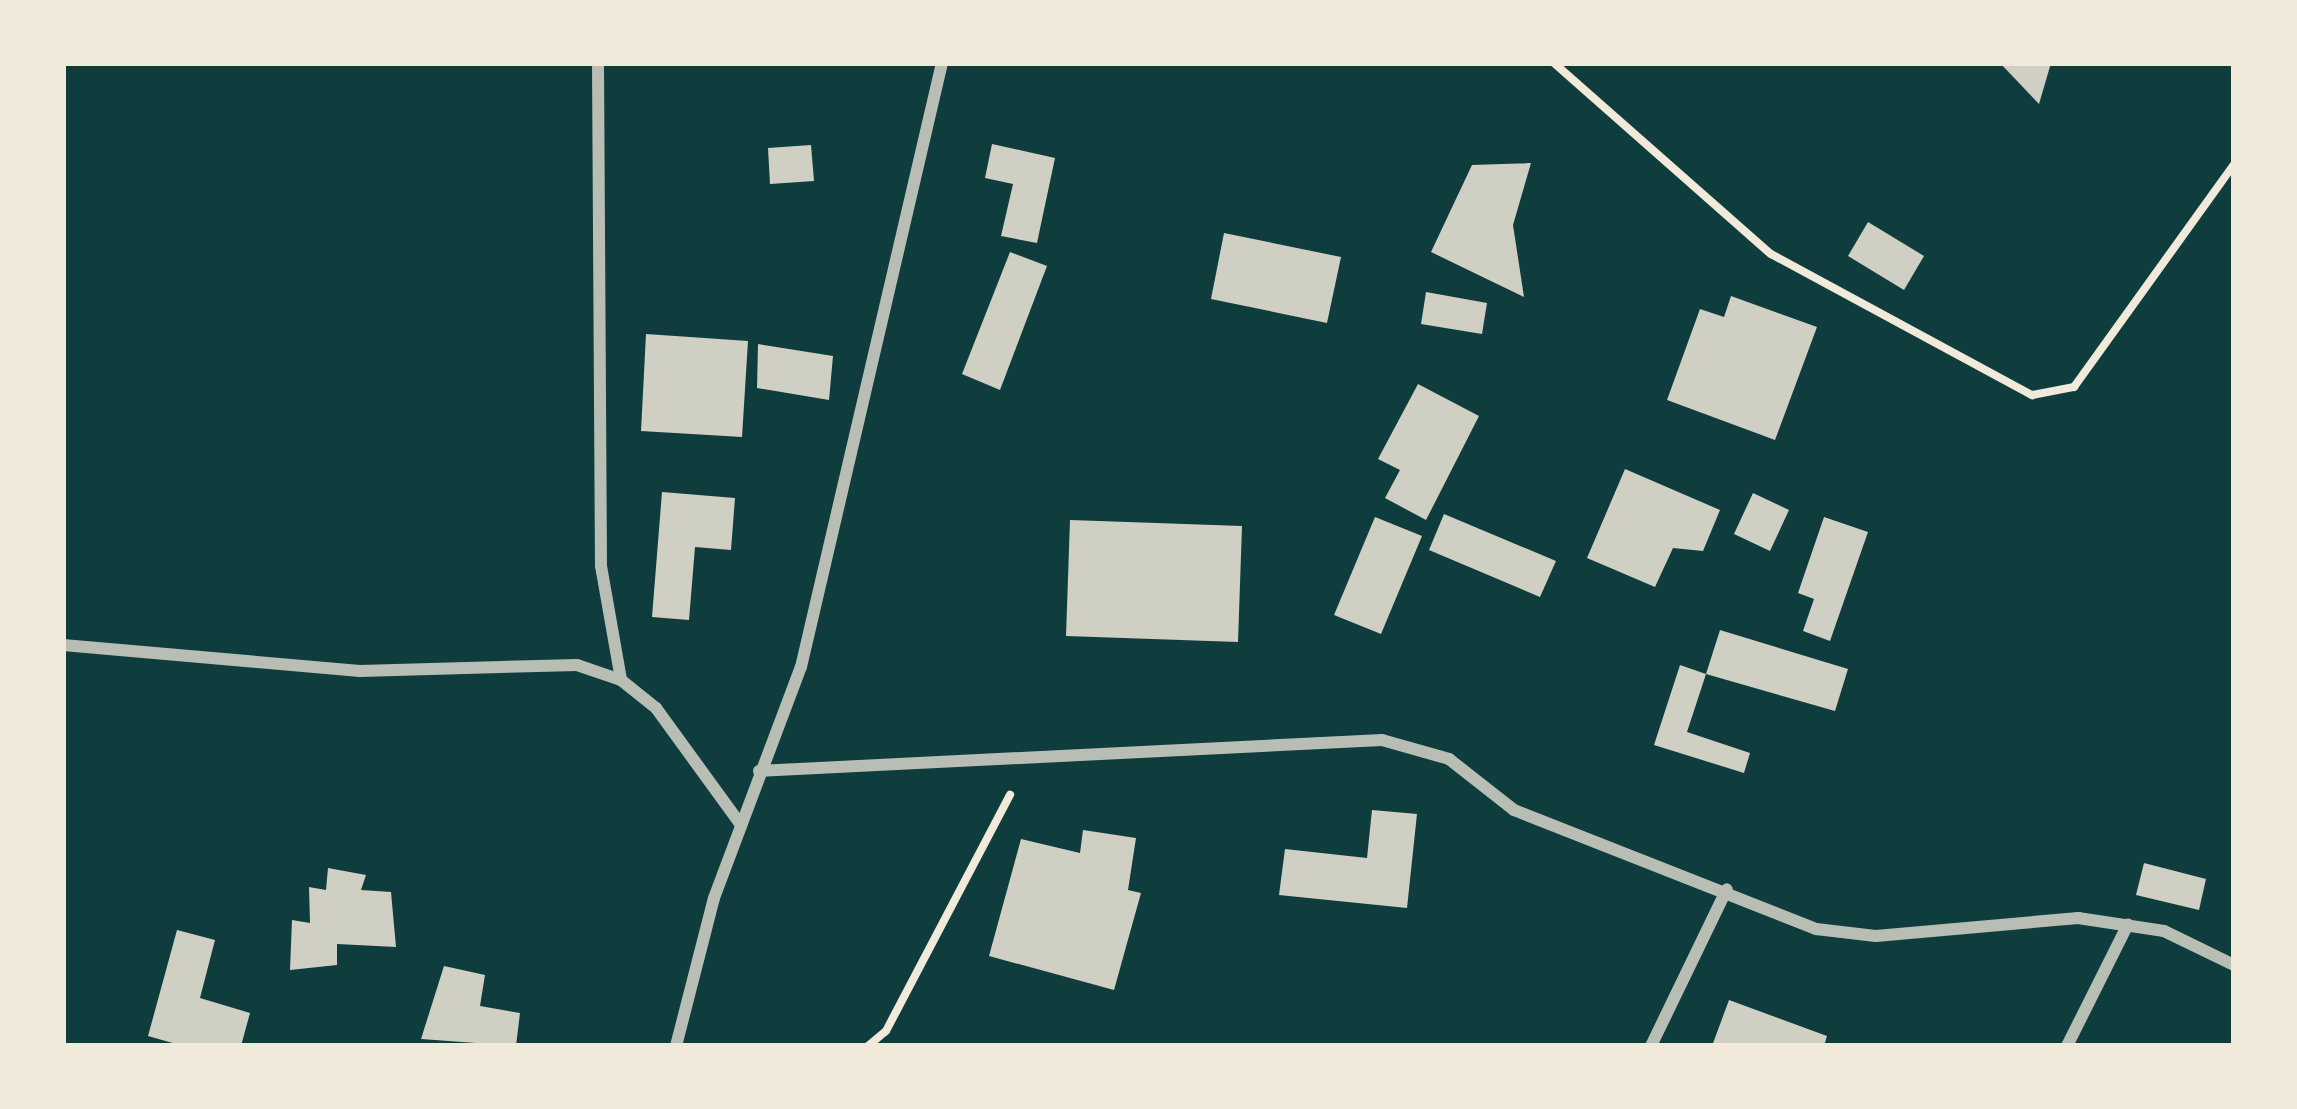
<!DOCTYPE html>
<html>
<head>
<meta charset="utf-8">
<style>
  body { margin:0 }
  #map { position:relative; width:2297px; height:1109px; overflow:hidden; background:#0f3d3e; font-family:Signika,sans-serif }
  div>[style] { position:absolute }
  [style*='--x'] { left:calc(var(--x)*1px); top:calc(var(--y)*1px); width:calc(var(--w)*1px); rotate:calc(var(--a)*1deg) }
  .building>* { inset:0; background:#cfcfc3 }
  .path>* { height:8px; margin:-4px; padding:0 4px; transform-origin:4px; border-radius:4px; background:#f1e9da }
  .minor>* { height:12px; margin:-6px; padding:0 6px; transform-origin:6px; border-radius:6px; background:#b8beb3 }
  span { translate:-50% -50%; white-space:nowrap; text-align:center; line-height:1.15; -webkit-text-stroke:10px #f1e9da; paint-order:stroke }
  .frame { position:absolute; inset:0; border:66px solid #f1e9da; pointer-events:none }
</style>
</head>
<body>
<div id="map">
  <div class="building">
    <i style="clip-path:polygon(2000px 63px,2051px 63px,2039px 104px)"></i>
    <i style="clip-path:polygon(992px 144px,1055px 158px,1037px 243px,1001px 236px,1013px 184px,985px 178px)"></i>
    <i style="clip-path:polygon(811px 145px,814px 181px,770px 184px,768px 148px)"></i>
    <i style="clip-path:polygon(1531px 163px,1513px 225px,1524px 297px,1431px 252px,1472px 165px)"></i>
    <i style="clip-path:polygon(1868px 222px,1924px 256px,1904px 290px,1848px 256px)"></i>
    <i style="clip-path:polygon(1224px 233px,1341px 257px,1327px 323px,1211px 299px)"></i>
    <i style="clip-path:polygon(1010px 252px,1047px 266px,1000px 390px,962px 374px)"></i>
    <i style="clip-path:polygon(1426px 292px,1487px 303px,1482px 334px,1421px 324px)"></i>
    <i style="clip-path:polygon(1731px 296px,1817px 327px,1775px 440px,1667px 400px,1700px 309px,1724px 317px)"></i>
    <i style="clip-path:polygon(646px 334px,748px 341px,742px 437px,641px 431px)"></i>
    <i style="clip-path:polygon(758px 344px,833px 356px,829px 400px,757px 388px)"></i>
    <i style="clip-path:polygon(1418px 384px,1479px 416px,1426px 520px,1385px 498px,1400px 470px,1378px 459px)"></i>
    <i style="clip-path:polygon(1625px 469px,1720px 510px,1703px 551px,1673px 548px,1655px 587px,1587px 558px)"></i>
    <i style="clip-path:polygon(662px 492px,735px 498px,731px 550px,695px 547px,689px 620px,652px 617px)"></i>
    <i style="clip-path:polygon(1753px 493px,1789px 510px,1770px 551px,1734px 534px)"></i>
    <i style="clip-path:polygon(1444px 514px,1556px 561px,1540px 597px,1429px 550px)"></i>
    <i style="clip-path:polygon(1375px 517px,1422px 536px,1381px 634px,1334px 615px)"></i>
    <i style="clip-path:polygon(1824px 517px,1868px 532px,1830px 641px,1803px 631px,1814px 599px,1798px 593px)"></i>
    <i style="clip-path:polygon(1070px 520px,1242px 526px,1238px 642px,1066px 636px)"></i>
    <i style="clip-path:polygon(1720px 630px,1848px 669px,1835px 711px,1706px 674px,1687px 732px,1750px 753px,1744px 773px,1654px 745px,1680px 665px,1706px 674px)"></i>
    <i style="clip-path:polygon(1372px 810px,1417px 814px,1407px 908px,1279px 895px,1285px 849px,1367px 858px)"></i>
    <i style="clip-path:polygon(1083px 830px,1136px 838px,1128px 890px,1141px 893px,1114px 990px,989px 956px,1021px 839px,1080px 853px)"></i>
    <i style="clip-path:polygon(2144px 863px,2206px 879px,2199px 910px,2136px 895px)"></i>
    <i style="clip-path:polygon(328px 868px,366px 875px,361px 890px,391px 892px,396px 947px,337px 944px,337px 965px,290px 970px,292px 920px,310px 923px,309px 887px,326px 890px)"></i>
    <i style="clip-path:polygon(177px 930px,215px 940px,200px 998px,250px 1013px,241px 1046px,183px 1046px,148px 1036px)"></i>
    <i style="clip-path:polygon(444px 966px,485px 975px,480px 1006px,520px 1013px,516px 1046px,421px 1039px)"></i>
    <i style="clip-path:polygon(1729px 1000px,1827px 1036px,1824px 1046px,1712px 1046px)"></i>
  </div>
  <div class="path">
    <i style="--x:1554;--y:63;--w:289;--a:41.4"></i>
    <i style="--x:1771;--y:254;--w:297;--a:28.4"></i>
    <i style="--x:2032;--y:395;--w:43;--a:-10.8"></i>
    <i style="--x:2074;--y:387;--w:274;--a:-54.3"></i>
    <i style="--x:868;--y:1046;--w:23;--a:-40"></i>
    <i style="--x:886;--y:1031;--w:267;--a:-62.3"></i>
  </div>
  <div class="minor">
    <i style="--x:598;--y:63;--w:503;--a:89.66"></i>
    <i style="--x:601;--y:566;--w:116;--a:80"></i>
    <i style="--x:63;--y:645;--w:298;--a:5"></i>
    <i style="--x:360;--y:671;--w:217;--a:-1.6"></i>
    <i style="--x:577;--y:665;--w:46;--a:18.8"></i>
    <i style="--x:621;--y:680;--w:45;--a:38.7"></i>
    <i style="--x:656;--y:708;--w:145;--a:54"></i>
    <i style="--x:759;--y:771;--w:624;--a:-2.85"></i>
    <i style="--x:1382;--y:740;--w:70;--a:15.8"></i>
    <i style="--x:1449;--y:759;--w:83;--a:38.1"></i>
    <i style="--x:1514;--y:810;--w:325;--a:21.5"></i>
    <i style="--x:1816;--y:929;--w:60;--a:6.7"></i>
    <i style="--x:1876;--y:936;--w:203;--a:-5.1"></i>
    <i style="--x:2078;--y:918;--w:87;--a:8.6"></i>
    <i style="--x:2164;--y:931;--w:78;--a:25.9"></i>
    <i style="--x:676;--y:1046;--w:153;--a:-75.6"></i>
    <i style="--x:714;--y:898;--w:247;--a:-69.4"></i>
    <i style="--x:801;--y:667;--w:620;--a:-76.86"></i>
    <i style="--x:1651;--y:1046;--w:174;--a:-64.2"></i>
    <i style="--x:2067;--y:1046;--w:136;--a:-63.4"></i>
  </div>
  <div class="frame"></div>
</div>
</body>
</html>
